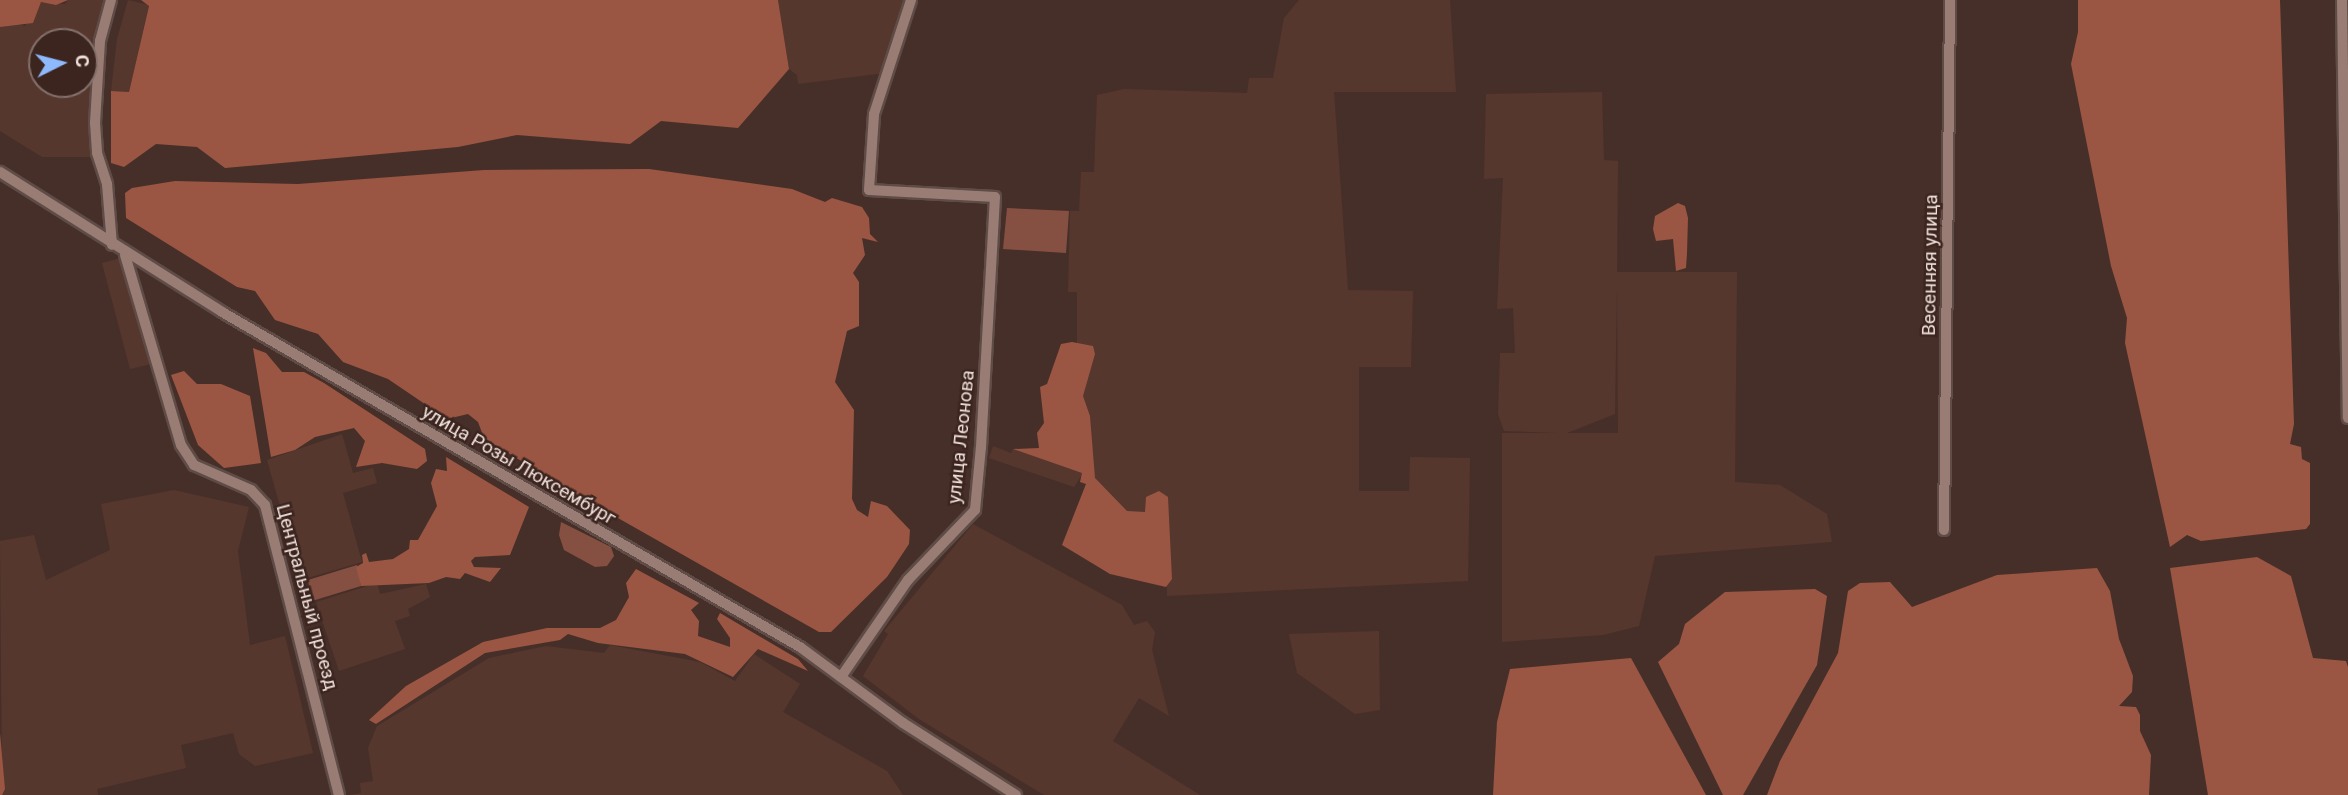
<!DOCTYPE html>
<html>
<head>
<meta charset="utf-8">
<style>
  body { margin:0 }
  #map { position:relative; width:2348px; height:795px; overflow:hidden; background:#472f29; font-family:Roboto,sans-serif }
  div>[style] { position:absolute }
  [style*='--x'] { left:calc(var(--x)*1px); top:calc(var(--y)*1px); width:calc(var(--w)*1px); rotate:calc(var(--a)*1deg) }
  .built>* { inset:0; background:#55372e }
  .green>* { inset:0; background:#855042 }
  .forest>* { inset:0; background:#9a5643 }
  .roads { filter:drop-shadow(2px 0 #5f4c46) drop-shadow(-2px 0 #5f4c46) drop-shadow(0 2px #5f4c46) drop-shadow(0 -2px #5f4c46) }
  .minor>* { height:10px; margin:-5px; padding:0 5px; transform-origin:5px; border-radius:5px; background:#997d75 }
  span { translate:-50% -50%; white-space:nowrap; text-align:center; line-height:1.15; -webkit-text-stroke:5px #3c251f; paint-order:stroke }
  .street-label { font-size:19px; color:#f1e1dd }
  .north { position:absolute; left:28px; top:28px; width:70px; height:70px; box-sizing:border-box; background:#3c251f; border:2px solid #84706b; border-radius:50%; rotate:84deg; font-size:19px; font-weight:700; line-height:28px; text-align:center; color:#f1e1dd }
  .north::after { content:''; display:block; margin:auto; width:24px; height:32px; background:#8eb9fc; clip-path:polygon(50% 0,100% 100%,50% 72%,0 100%) }
</style>
</head>
<body>
<div id="map">
  <div class="built">
    <i style="clip-path:polygon(evenodd,68px 0,106px 0,97px 66px,92px 67px,94px 157px,42px 157px,0 131px,0 27px,15px 23px,25px 26px,40px 2px,65px 4px,68px 0,42px 42px,84px 42px,84px 84px,42px 84px,42px 42px)"></i>
    <i style="clip-path:polygon(128px 0,149px 5px,129px 92px,111px 91px,117px 39px)"></i>
    <i style="clip-path:polygon(778px 0,911px 0,885px 73px,798px 84px,797px 75px,789px 69px)"></i>
    <i style="clip-path:polygon(1299px 0,1450px 0,1456px 92px,1334px 92px,1348px 290px,1413px 291px,1411px 367px,1359px 367px,1359px 491px,1409px 491px,1410px 457px,1470px 458px,1468px 581px,1167px 596px,1167px 580px,1083px 473px,1074px 487px,989px 458px,993px 446px,1011px 453px,1013px 449px,1077px 471px,1077px 292px,1068px 292px,1070px 211px,1079px 211px,1081px 172px,1094px 172px,1097px 95px,1124px 89px,1247px 93px,1249px 78px,1273px 78px,1284px 18px)"></i>
    <i style="clip-path:polygon(evenodd,1602px 92px,1604px 160px,1618px 161px,1617px 272px,1737px 272px,1735px 482px,1780px 485px,1827px 514px,1832px 542px,1655px 556px,1639px 626px,1603px 635px,1502px 642px,1502px 433px,1557px 433px,1504px 431px,1498px 414px,1500px 353px,1515px 353px,1513px 308px,1497px 309px,1503px 178px,1484px 179px,1486px 94px,1602px 92px,1617px 288px,1618px 433px,1567px 433px,1615px 414px,1617px 288px)"></i>
    <i style="clip-path:polygon(121px 258px,151px 364px,130px 369px,102px 263px)"></i>
    <i style="clip-path:polygon(342px 434px,353px 473px,373px 468px,377px 483px,343px 493px,362px 562px,301px 580px,267px 460px)"></i>
    <i style="clip-path:polygon(174px 490px,249px 507px,238px 551px,250px 645px,285px 636px,313px 753px,255px 766px,239px 754px,233px 733px,181px 745px,186px 768px,97px 789px,98px 795px,2px 795px,0 541px,34px 535px,46px 580px,110px 550px,101px 504px)"></i>
    <i style="clip-path:polygon(973px 524px,1122px 605px,1134px 625px,1147px 621px,1155px 632px,1152px 650px,1169px 716px,1139px 698px,1113px 741px,1200px 795px,1044px 795px,919px 719px,863px 676px,888px 634px,884px 631px)"></i>
    <i style="clip-path:polygon(377px 583px,380px 594px,426px 584px,430px 597px,408px 609px,410px 616px,395px 621px,405px 649px,339px 671px,316px 602px)"></i>
    <i style="clip-path:polygon(1379px 631px,1380px 710px,1355px 714px,1297px 673px,1289px 634px)"></i>
    <i style="clip-path:polygon(610px 645px,700px 662px,735px 681px,754px 654px,800px 684px,783px 712px,887px 771px,903px 795px,349px 795px,361px 793px,360px 783px,373px 781px,368px 748px,377px 726px,489px 658px,546px 646px,604px 653px)"></i>
  </div>
  <div class="green">
    <i style="clip-path:polygon(1007px 208px,1069px 211px,1066px 253px,1003px 249px)"></i>
    <i style="clip-path:polygon(561px 522px,611px 547px,614px 556px,607px 566px,595px 567px,564px 550px,559px 535px)"></i>
    <i style="clip-path:polygon(357px 565px,361px 586px,312px 601px,308px 580px)"></i>
  </div>
  <div class="forest">
    <i style="clip-path:polygon(0 0,68px 0,56px 5px,41px 2px,33px 23px,0 27px)"></i>
    <i style="clip-path:polygon(141px 0,778px 0,789px 69px,738px 128px,661px 121px,630px 144px,517px 135px,458px 147px,225px 168px,197px 147px,156px 144px,124px 167px,111px 163px,111px 91px,129px 92px,149px 6px)"></i>
    <i style="clip-path:polygon(2078px 0,2280px 0,2294px 424px,2290px 444px,2301px 447px,2302px 459px,2310px 463px,2310px 524px,2306px 529px,2201px 541px,2187px 535px,2170px 547px,2125px 343px,2127px 318px,2111px 266px,2071px 64px,2078px 32px)"></i>
    <i style="clip-path:polygon(649px 169px,792px 189px,825px 202px,832px 198px,862px 207px,869px 218px,870px 234px,878px 242px,862px 238px,865px 255px,853px 273px,859px 282px,859px 326px,847px 331px,835px 382px,854px 410px,852px 499px,857px 510px,868px 517px,871px 501px,887px 506px,910px 530px,909px 544px,887px 577px,831px 632px,819px 632px,565px 488px,484px 438px,478px 422px,468px 414px,447px 419px,388px 379px,343px 362px,318px 334px,275px 320px,255px 291px,237px 287px,126px 218px,125px 193px,132px 188px,175px 181px,298px 184px,484px 170px)"></i>
    <i style="clip-path:polygon(1678px 203px,1685px 206px,1688px 218px,1687px 253px,1686px 268px,1676px 271px,1673px 239px,1656px 241px,1653px 229px,1655px 216px)"></i>
    <i style="clip-path:polygon(1072px 342px,1093px 346px,1095px 354px,1083px 396px,1090px 416px,1095px 478px,1127px 511px,1145px 512px,1146px 497px,1159px 491px,1168px 497px,1172px 579px,1166px 587px,1110px 574px,1062px 545px,1086px 484px,1080px 482px,1082px 473px,1013px 449px,1039px 448px,1037px 433px,1044px 423px,1040px 387px,1047px 384px,1061px 344px)"></i>
    <i style="clip-path:polygon(253px 348px,266px 353px,282px 372px,304px 372px,324px 383px,425px 449px,427px 461px,417px 469px,382px 463px,356px 467px,365px 441px,354px 428px,315px 437px,295px 450px,271px 457px)"></i>
    <i style="clip-path:polygon(184px 371px,197px 384px,221px 384px,250px 396px,261px 463px,224px 468px,198px 445px,171px 375px)"></i>
    <i style="clip-path:polygon(446px 457px,529px 507px,510px 555px,475px 557px,471px 561px,474px 567px,501px 568px,490px 582px,465px 573px,460px 579px,446px 577px,429px 583px,361px 586px,356px 567px,363px 563px,362px 555px,366px 553px,369px 562px,393px 559px,409px 549px,410px 540px,418px 540px,437px 506px,431px 483px,436px 469px,447px 471px)"></i>
    <i style="clip-path:polygon(2257px 557px,2291px 576px,2313px 658px,2346px 661px,2348px 667px,2348px 795px,2208px 795px,2170px 568px)"></i>
    <i style="clip-path:polygon(2097px 568px,2110px 591px,2119px 639px,2133px 676px,2132px 692px,2119px 706px,2136px 707px,2140px 715px,2140px 731px,2151px 755px,2149px 795px,1767px 795px,1780px 761px,1838px 653px,1848px 591px,1860px 583px,1890px 582px,1912px 607px,1997px 575px)"></i>
    <i style="clip-path:polygon(636px 569px,699px 603px,691px 610px,699px 621px,698px 636px,730px 647px,730px 638px,717px 619px,720px 613px,798px 659px,808px 671px,758px 649px,733px 677px,685px 654px,598px 643px,568px 634px,560px 640px,485px 653px,376px 724px,369px 720px,406px 686px,483px 642px,547px 628px,600px 628px,616px 620px,629px 597px,626px 583px)"></i>
    <i style="clip-path:polygon(1815px 589px,1827px 596px,1817px 665px,1743px 795px,1723px 795px,1658px 662px,1679px 644px,1685px 624px,1725px 592px)"></i>
    <i style="clip-path:polygon(1631px 658px,1706px 795px,1493px 795px,1497px 722px,1510px 669px)"></i>
    <i style="clip-path:polygon(0 733px,5px 789px,2px 795px,0 795px)"></i>
  </div>
  <div class="roads">
    <div class="minor">
      <i style="--x:111;--y:0;--w:42;--a:105"></i>
      <i style="--x:100;--y:41;--w:82;--a:93.5"></i>
      <i style="--x:95;--y:123;--w:30;--a:86"></i>
      <i style="--x:97;--y:153;--w:33;--a:72"></i>
      <i style="--x:107;--y:184;--w:61;--a:85.3"></i>
      <i style="--x:2342;--y:0;--w:418;--a:89.2"></i>
      <i style="--x:0;--y:172;--w:262;--a:32.2"></i>
      <i style="--x:222;--y:312;--w:668;--a:30.1"></i>
      <i style="--x:800;--y:647;--w:128;--a:36.4"></i>
      <i style="--x:903;--y:723;--w:134;--a:32.5"></i>
      <i style="--x:125;--y:255;--w:198;--a:73.6"></i>
      <i style="--x:181;--y:445;--w:24;--a:57"></i>
      <i style="--x:194;--y:465;--w:62;--a:23.7"></i>
      <i style="--x:251;--y:490;--w:21;--a:47"></i>
      <i style="--x:265;--y:505;--w:299;--a:75.7"></i>
      <i style="--x:1944;--y:530;--w:530;--a:-89.35"></i>
      <i style="--x:841;--y:677;--w:118;--a:-55.4"></i>
      <i style="--x:908;--y:580;--w:97;--a:-46.3"></i>
      <i style="--x:975;--y:510;--w:63;--a:-84.6"></i>
      <i style="--x:981;--y:447;--w:250;--a:-86.8"></i>
      <i style="--x:995;--y:197;--w:126;--a:-176.8"></i>
      <i style="--x:869;--y:190;--w:76;--a:-86.2"></i>
      <i style="--x:874;--y:114;--w:120;--a:-72"></i>
    </div>
  </div>
  <div class="street-label">
    <span style="left:1930px;top:265px;rotate:-89deg">Весенняя улица</span>
    <span style="left:961px;top:437px;rotate:-84deg">улица Леонова</span>
    <span style="left:519px;top:465px;rotate:30deg">улица Розы Люксембург</span>
    <span style="left:307px;top:597px;rotate:75deg">Центральный проезд</span>
  </div>
  <div class="north">С</div>
</div>
</body>
</html>
